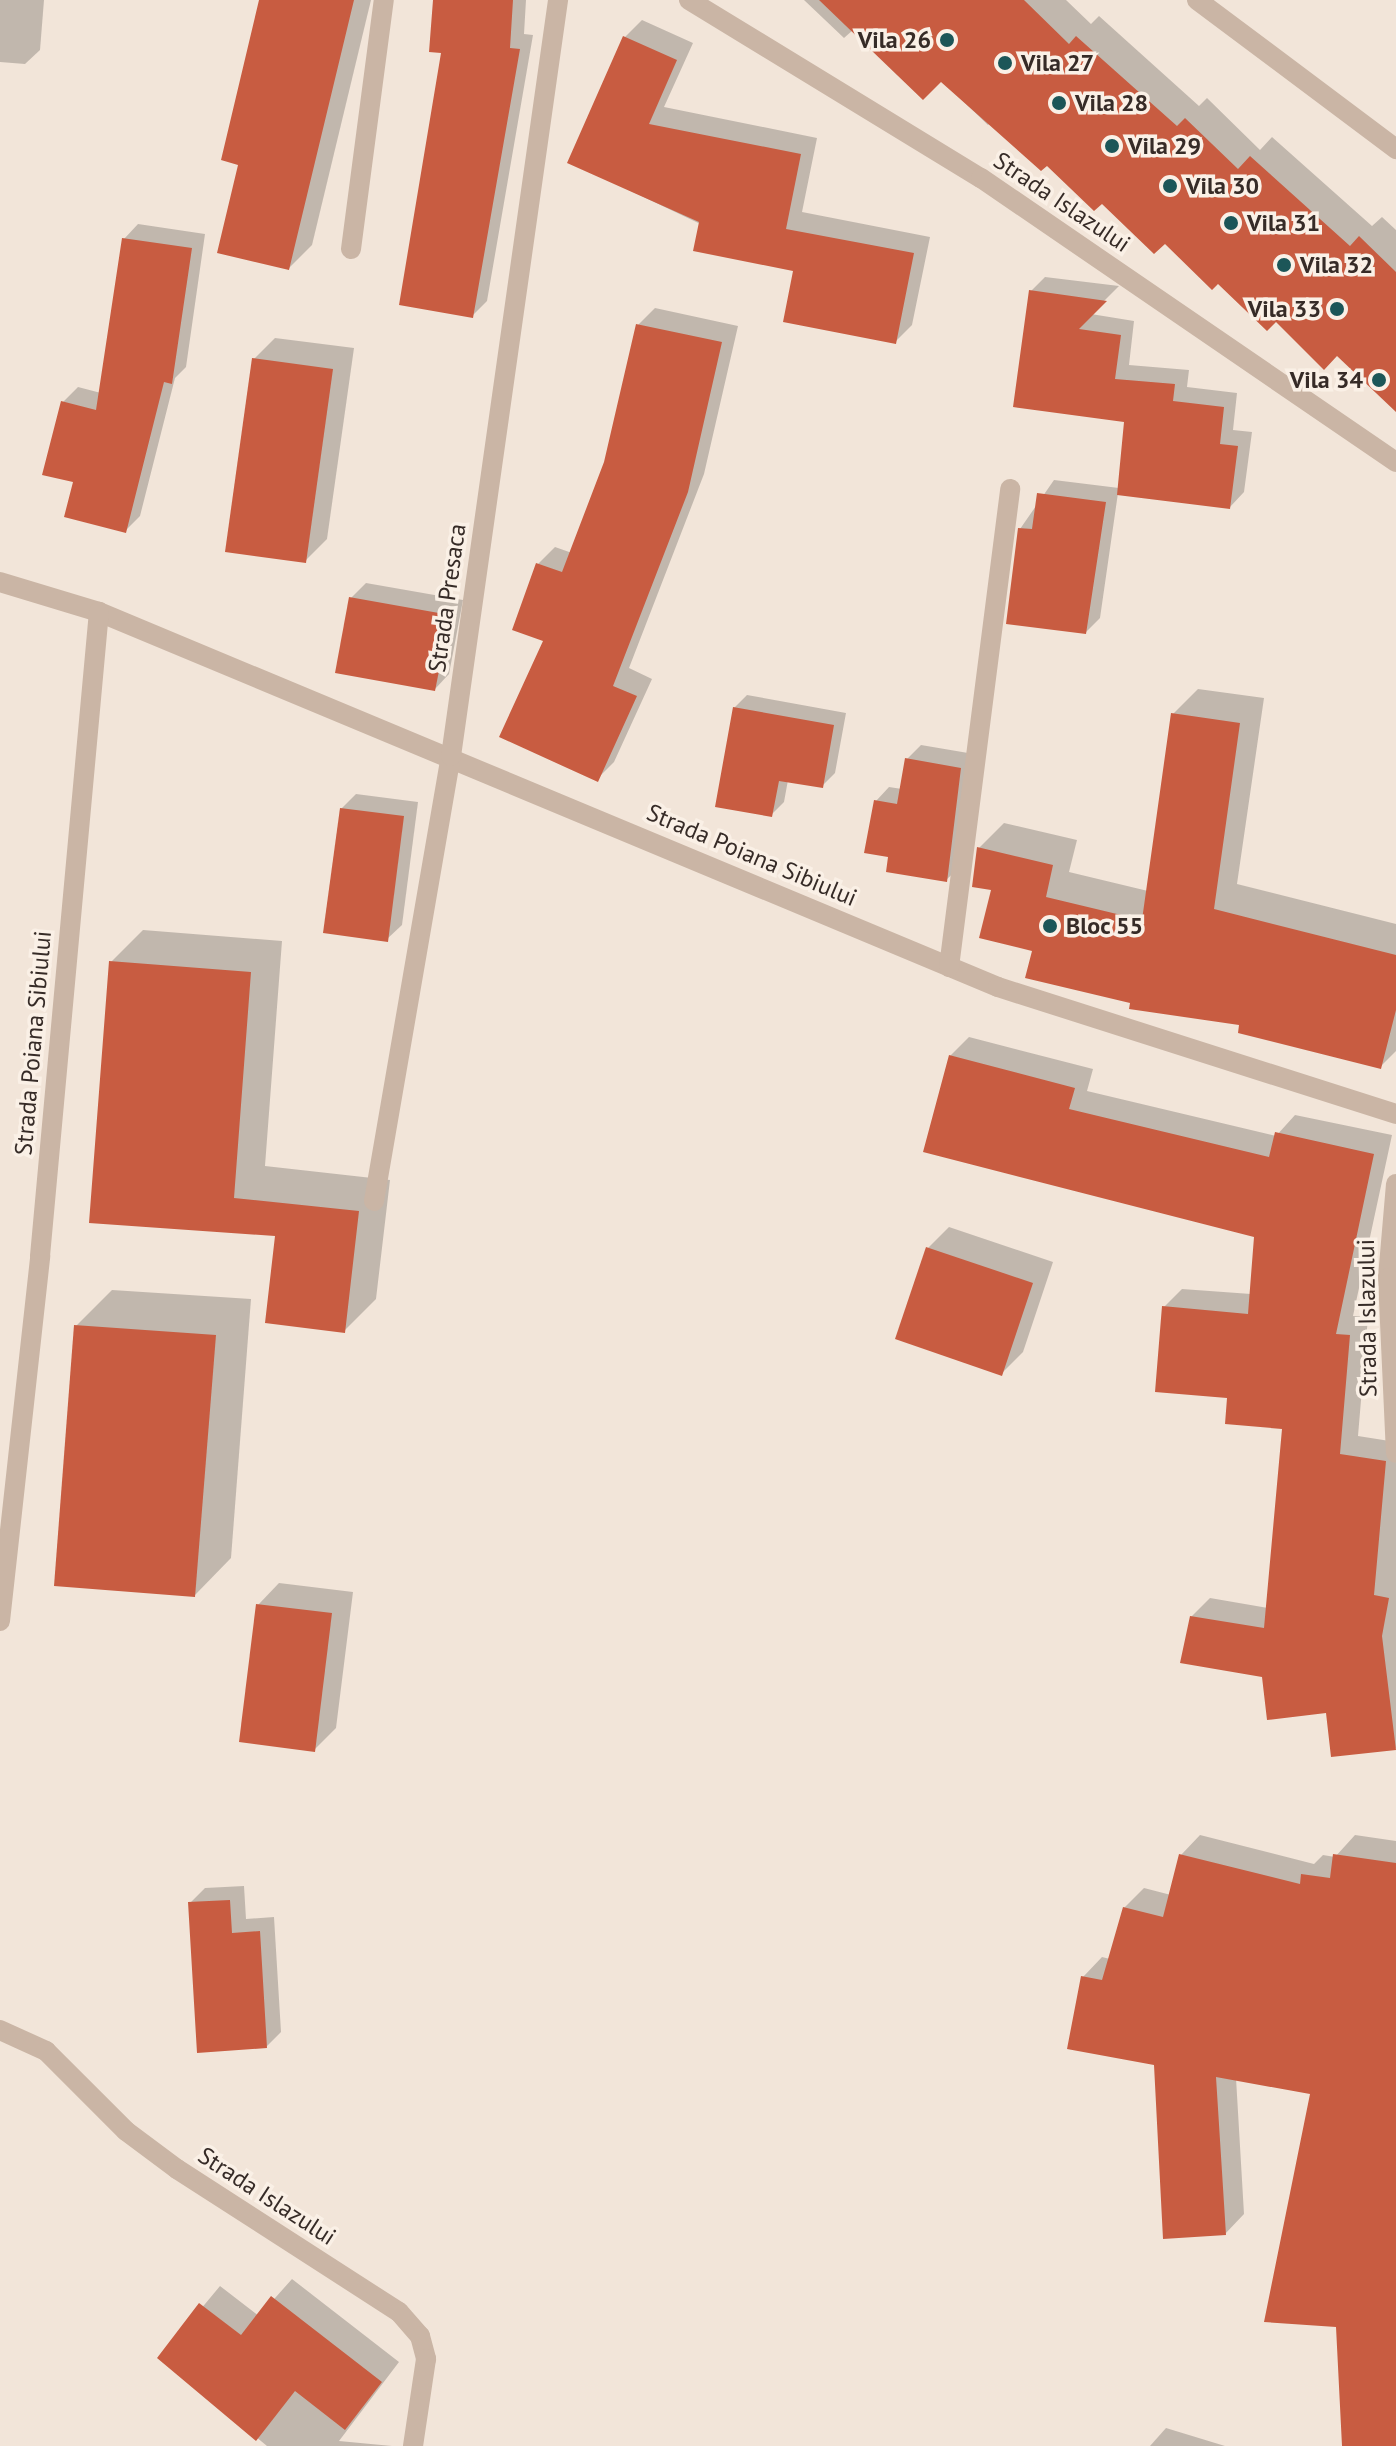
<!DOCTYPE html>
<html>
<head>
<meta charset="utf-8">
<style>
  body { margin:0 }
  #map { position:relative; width:1396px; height:2446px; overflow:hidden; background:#f2e5d9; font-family:"PT Sans",sans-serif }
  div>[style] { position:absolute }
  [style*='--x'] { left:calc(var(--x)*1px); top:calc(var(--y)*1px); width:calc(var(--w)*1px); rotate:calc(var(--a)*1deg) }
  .shadow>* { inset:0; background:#0003 }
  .building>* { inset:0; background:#c85c41 }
  .lane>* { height:20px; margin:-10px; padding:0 10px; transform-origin:10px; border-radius:10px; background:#cab5a5 }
  .street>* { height:20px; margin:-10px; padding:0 10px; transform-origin:10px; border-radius:10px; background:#cab5a5 }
  .dots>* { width:22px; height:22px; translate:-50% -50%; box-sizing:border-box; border:4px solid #faf0e6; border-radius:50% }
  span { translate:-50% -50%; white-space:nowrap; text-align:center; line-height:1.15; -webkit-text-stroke:7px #faf0e6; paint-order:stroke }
  .poi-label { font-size:24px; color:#362b27; font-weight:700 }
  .right { translate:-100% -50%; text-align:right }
  .left { translate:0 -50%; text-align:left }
  .street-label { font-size:24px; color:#362b27 }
</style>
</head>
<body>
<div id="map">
  <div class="shadow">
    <i style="clip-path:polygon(0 0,44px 0,40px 50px,25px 64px,0 62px)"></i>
    <i style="clip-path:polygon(261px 0,371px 0,312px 245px,289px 268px)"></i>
    <i style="clip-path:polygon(435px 0,526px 0,524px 34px,533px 35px,487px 301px,472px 316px)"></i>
    <i style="clip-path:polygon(804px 0,1066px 0,1091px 24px,1099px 16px,1199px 106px,1207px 98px,1260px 150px,1272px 137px,1372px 226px,1382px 217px,1396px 230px,1396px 401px,1338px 354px,1218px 281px,992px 120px,988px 125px,941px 80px,853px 30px,844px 38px)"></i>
    <i style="clip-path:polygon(642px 20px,693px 43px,664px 107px,817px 138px,802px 212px,930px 237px,912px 325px,895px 342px,795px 269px,570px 162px,625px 37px)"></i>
    <i style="clip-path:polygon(138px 224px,205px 234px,186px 367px,175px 378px,140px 516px,125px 531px,75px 481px,63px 402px,78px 387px,101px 393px,124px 239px)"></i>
    <i style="clip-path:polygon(1045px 277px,1119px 286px,1091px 314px,1134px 321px,1129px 365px,1189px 370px,1187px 387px,1237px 393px,1233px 430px,1252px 432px,1244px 492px,1230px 507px,1118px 493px,1100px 618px,1086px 632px,1020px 529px,1054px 480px,1119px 488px,1126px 421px,1031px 291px)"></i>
    <i style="clip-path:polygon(655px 308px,738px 326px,704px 474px,629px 668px,652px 679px,614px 762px,597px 779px,545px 640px,515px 629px,538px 564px,555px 547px,572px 553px,606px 463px,638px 325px)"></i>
    <i style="clip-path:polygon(275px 338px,354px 348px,327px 539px,305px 561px,254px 359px)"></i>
    <i style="clip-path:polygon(366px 583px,463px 600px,449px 674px,435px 689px,351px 598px)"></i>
    <i style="clip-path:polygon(1198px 689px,1264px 698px,1237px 884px,1396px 924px,1396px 1051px,1380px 1067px,1242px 1024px,1132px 1001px,1034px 949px,993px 888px,979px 848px,1004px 823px,1077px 840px,1069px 872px,1148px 891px,1173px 714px)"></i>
    <i style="clip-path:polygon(747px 695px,846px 713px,835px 773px,822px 786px,788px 780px,784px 802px,772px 814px,734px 708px)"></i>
    <i style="clip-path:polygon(921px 745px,974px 754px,960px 867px,946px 880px,890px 855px,876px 801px,889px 787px,902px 789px,907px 759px)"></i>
    <i style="clip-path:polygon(356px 794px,418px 802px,402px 925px,387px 939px,341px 809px)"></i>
    <i style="clip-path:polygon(143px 930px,282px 941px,265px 1166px,390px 1180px,376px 1299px,344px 1331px,277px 1235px,92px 1221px,111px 962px)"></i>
    <i style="clip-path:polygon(969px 1037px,1093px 1069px,1087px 1091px,1276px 1136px,1295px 1115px,1392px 1135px,1353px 1316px,1368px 1317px,1358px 1436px,1396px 1442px,1396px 1748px,1333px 1755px,1328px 1711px,1264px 1675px,1191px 1617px,1210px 1598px,1268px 1608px,1284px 1427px,1229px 1397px,1164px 1307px,1182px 1289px,1251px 1294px,1256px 1236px,950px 1056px)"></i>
    <i style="clip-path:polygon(949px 1227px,1053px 1262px,1023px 1352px,1002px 1373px,928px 1248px)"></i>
    <i style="clip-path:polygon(112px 1290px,251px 1299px,231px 1558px,195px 1595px,76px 1326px)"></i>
    <i style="clip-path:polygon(279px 1583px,353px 1592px,336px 1728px,314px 1750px,258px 1605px)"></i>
    <i style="clip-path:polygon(1200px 1835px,1314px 1864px,1323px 1855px,1335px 1857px,1355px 1835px,1396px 1841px,1396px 2446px,1381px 2446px,1338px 2325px,1313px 2093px,1236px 2078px,1244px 2214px,1225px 2234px,1156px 2064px,1083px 1977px,1102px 1957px,1110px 1959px,1124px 1908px,1144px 1888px,1171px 1895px,1181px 1855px)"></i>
    <i style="clip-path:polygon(244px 1886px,246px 1919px,274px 1917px,281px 2032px,266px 2047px,190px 1903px,205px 1888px)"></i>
    <i style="clip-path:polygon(292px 2279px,399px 2362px,339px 2441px,392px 2446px,267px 2446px,160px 2358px,220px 2286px,259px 2316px)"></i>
    <i style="clip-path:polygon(1166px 2428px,1225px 2446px,1150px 2446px)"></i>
  </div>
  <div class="building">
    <i style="clip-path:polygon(259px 0,354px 0,289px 270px,217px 253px,238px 165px,221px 160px)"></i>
    <i style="clip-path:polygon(433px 0,513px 0,510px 48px,520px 49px,473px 318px,399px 305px,441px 53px,429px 52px)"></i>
    <i style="clip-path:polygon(819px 0,1024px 0,1069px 44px,1076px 36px,1177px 126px,1185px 118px,1238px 169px,1250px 156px,1350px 246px,1359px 236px,1396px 272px,1396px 412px,1337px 356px,1324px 370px,1276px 322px,1267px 331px,1218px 284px,1212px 290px,1165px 244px,1154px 254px,1102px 204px,1094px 211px,1047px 166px,1041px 171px,941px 82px,923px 100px)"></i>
    <i style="clip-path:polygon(623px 36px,677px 60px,649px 124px,801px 154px,786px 229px,914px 253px,896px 344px,783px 322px,793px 271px,693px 251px,699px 222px,567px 163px)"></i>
    <i style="clip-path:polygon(122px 238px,192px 248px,172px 384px,164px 382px,126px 533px,64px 517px,73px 482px,42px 475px,61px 401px,96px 410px)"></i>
    <i style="clip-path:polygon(1029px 290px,1107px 301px,1079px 329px,1121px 335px,1115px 379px,1175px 384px,1173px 401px,1224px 407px,1220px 444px,1238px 446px,1230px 509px,1117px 495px,1124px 422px,1013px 407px)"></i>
    <i style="clip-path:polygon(636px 324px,722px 342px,688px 492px,613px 686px,637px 696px,598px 782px,499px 737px,543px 641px,512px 630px,536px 563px,562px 572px,604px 462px)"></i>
    <i style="clip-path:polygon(252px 358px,333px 369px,306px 563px,225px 552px)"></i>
    <i style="clip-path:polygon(1037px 493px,1106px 502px,1086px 634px,1006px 624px,1018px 528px,1032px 529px)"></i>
    <i style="clip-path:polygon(349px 597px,450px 615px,435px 691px,335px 673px)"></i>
    <i style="clip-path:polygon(733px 707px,834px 725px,823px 788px,779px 781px,772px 817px,715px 807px)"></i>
    <i style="clip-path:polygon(1171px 713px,1240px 723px,1214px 909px,1396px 955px,1396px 1010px,1381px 1069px,1238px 1033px,1239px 1025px,1129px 1009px,1130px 1003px,1025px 978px,1032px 951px,979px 938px,991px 890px,972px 887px,977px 847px,1053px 865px,1046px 897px,1142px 920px)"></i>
    <i style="clip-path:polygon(905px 758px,961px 768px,947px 882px,886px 872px,888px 857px,864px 853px,874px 800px,897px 804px)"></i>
    <i style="clip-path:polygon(340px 808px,404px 816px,388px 942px,323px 933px)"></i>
    <i style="clip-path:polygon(109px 961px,251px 972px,234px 1198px,359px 1211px,345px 1333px,265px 1323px,275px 1236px,89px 1223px)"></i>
    <i style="clip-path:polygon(949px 1055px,1075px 1088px,1069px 1109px,1269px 1157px,1275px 1132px,1374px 1154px,1336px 1334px,1350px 1335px,1340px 1454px,1386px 1461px,1374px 1595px,1389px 1598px,1382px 1636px,1396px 1750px,1331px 1757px,1326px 1713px,1267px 1720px,1262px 1677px,1180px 1663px,1190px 1616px,1264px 1628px,1282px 1429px,1225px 1424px,1227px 1398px,1155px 1392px,1162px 1306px,1248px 1314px,1254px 1237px,923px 1152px)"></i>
    <i style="clip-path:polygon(926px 1247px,1033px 1283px,1002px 1376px,895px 1339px)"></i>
    <i style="clip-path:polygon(74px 1325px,216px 1335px,195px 1597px,54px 1586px)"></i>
    <i style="clip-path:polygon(256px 1604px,332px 1613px,315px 1752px,239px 1742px)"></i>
    <i style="clip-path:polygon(1179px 1854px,1300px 1884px,1301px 1874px,1330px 1878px,1333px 1854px,1396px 1863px,1396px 2446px,1342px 2446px,1336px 2327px,1264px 2322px,1310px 2094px,1216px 2077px,1226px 2235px,1163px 2239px,1154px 2065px,1067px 2049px,1081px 1976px,1102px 1980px,1123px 1907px,1163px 1917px)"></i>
    <i style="clip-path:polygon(230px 1900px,232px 1933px,260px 1931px,267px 2048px,197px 2053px,188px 1902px)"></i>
    <i style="clip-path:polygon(271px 2296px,382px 2382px,345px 2430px,295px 2391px,256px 2441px,157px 2358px,199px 2303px,241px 2335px)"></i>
  </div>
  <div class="lane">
    <i style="--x:351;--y:249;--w:251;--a:-82.5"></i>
  </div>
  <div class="street">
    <i style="--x:689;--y:0;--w:342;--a:31.4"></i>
    <i style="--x:981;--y:178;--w:503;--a:34.39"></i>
    <i style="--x:1197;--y:0;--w:249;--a:36.8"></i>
    <i style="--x:0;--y:582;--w:103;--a:16.9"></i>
    <i style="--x:99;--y:612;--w:974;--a:22.64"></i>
    <i style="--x:998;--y:987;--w:418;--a:17.7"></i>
    <i style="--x:949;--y:967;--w:482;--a:-82.7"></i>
    <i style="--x:1396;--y:1184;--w:94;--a:94.9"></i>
    <i style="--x:1388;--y:1278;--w:175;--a:87.4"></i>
    <i style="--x:374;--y:1201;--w:452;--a:-80.2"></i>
    <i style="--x:451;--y:756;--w:764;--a:-81.94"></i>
    <i style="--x:0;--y:1621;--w:367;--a:-83.7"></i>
    <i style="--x:40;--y:1256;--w:647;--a:-84.77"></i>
    <i style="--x:0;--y:2030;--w:51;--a:24.5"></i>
    <i style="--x:46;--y:2051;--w:113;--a:45"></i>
    <i style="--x:126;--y:2131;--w:64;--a:36.7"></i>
    <i style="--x:177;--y:2169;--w:264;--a:32.8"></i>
    <i style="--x:399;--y:2312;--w:32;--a:49"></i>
    <i style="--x:420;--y:2336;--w:24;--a:75"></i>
    <i style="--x:426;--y:2359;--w:88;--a:98.5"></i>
  </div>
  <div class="dots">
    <i style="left:947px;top:40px;background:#1c5658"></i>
    <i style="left:1005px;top:63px;background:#1c5658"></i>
    <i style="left:1059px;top:103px;background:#1c5658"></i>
    <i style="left:1112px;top:146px;background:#1c5658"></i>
    <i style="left:1170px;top:186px;background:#1c5658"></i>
    <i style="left:1231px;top:223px;background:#1c5658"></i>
    <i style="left:1284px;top:265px;background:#1c5658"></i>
    <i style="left:1337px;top:309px;background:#1c5658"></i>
    <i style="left:1379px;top:380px;background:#1c5658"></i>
    <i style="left:1050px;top:926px;background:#1c5658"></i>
  </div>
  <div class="poi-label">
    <span class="right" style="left:931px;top:40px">Vila 26</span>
    <span class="left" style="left:1021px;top:63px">Vila 27</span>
    <span class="left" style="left:1075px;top:103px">Vila 28</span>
    <span class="left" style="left:1128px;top:146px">Vila 29</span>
    <span class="left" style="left:1186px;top:186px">Vila 30</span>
    <span class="left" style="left:1247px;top:223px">Vila 31</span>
    <span class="left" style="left:1300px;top:265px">Vila 32</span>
    <span class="right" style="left:1321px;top:309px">Vila 33</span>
    <span class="right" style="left:1363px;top:380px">Vila 34</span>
    <span class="left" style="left:1066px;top:926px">Bloc 55</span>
  </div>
  <div class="street-label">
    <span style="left:1062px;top:202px;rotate:34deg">Strada Islazului</span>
    <span style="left:447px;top:598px;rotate:-82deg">Strada Presaca</span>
    <span style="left:752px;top:855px;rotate:23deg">Strada Poiana Sibiului</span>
    <span style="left:33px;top:1043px;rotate:-85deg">Strada Poiana Sibiului</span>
    <span style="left:1367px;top:1318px;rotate:-91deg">Strada Islazului</span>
    <span style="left:267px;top:2196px;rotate:33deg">Strada Islazului</span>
  </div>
</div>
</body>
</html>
